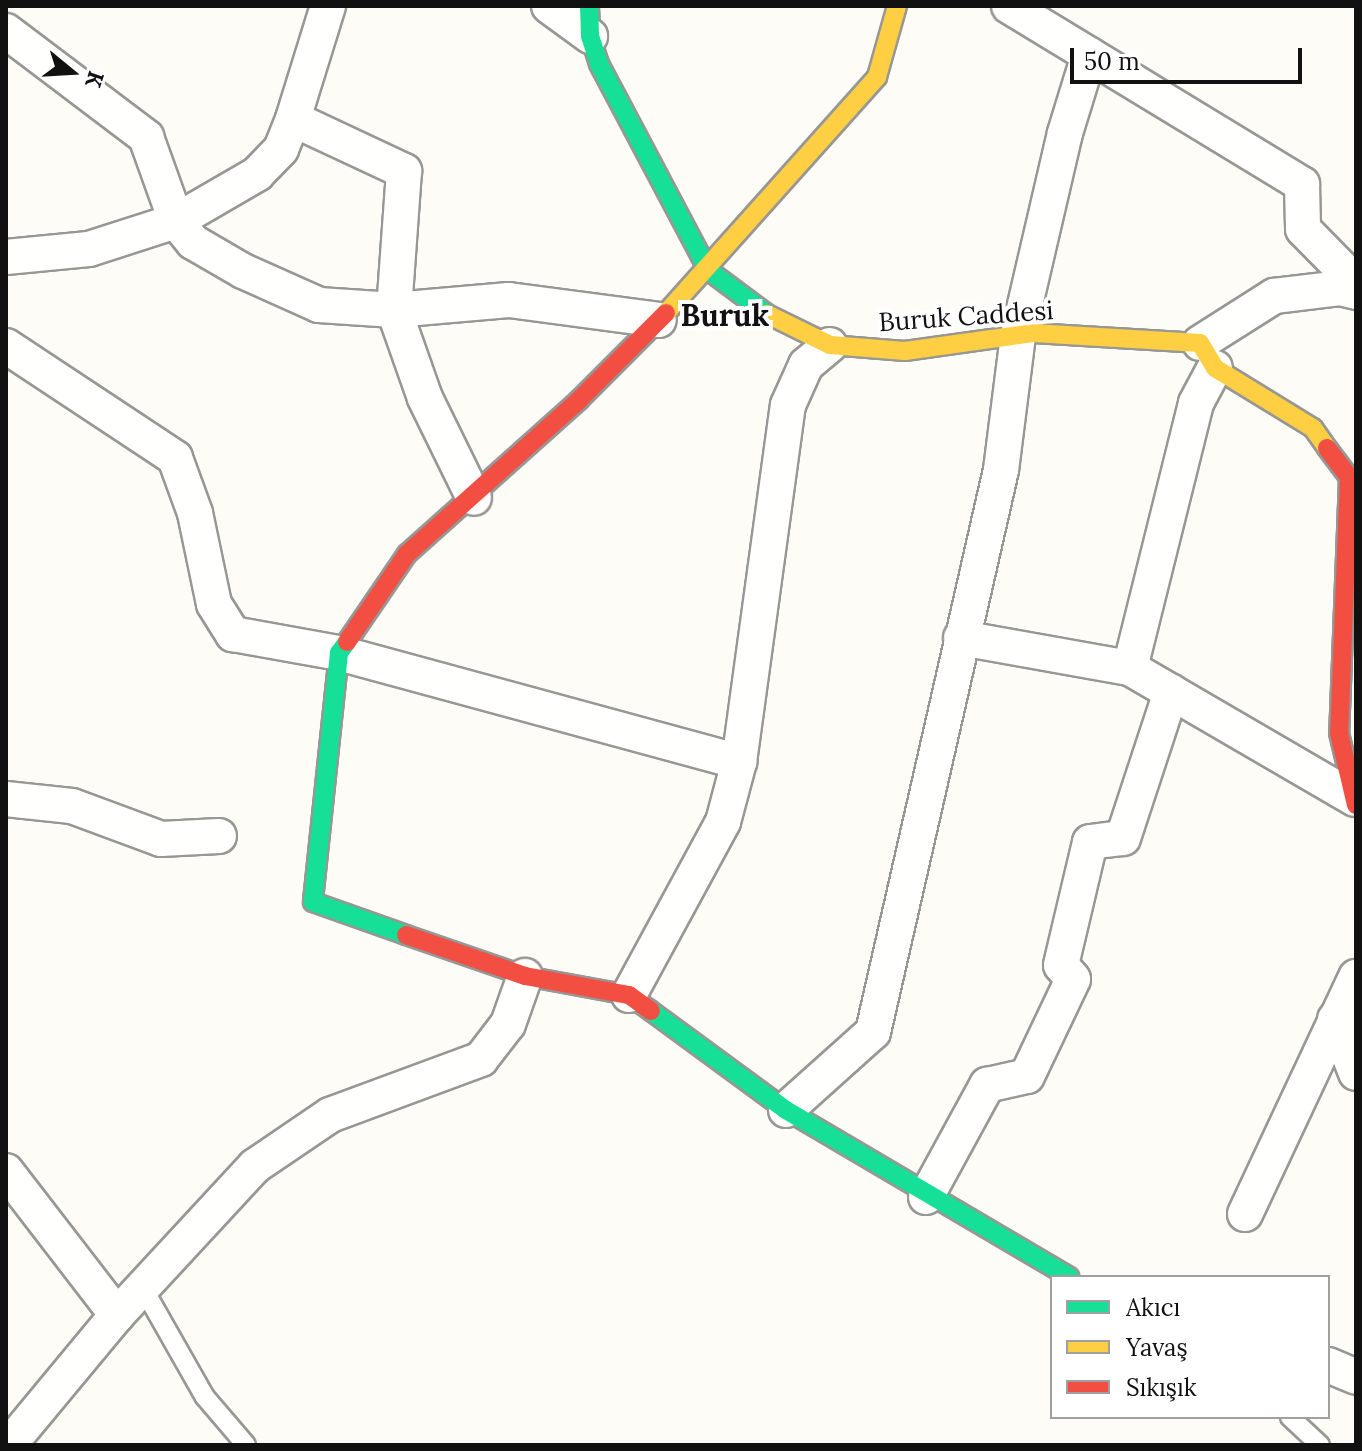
<!DOCTYPE html>
<html>
<head>
<meta charset="utf-8">
<style>
  body { margin:0 }
  #map { position:relative; width:1362px; height:1451px; overflow:hidden; background:#fdfcf7; font-family:Lora,serif }
  div>[style] { position:absolute }
  [style*='--x'] { left:calc(var(--x)*1px); top:calc(var(--y)*1px); width:calc(var(--w)*1px); rotate:calc(var(--a)*1deg) }
  .roads { filter:drop-shadow(2px 0 #979795) drop-shadow(-2px 0 #979795) drop-shadow(0 2px #979795) drop-shadow(0 -2px #979795) }
  .lane>* { height:18px; margin:-9px; padding:0 9px; transform-origin:9px; border-radius:9px; background:#fffffe }
  .street>* { height:34px; margin:-17px; padding:0 17px; transform-origin:17px; border-radius:17px; background:#fffffe }
  .fast>* { height:18px; margin:-9px; padding:0 9px; transform-origin:9px; border-radius:9px; background:#16e098 }
  .slow>* { height:18px; margin:-9px; padding:0 9px; transform-origin:9px; border-radius:9px; background:#ffcf43 }
  .jam>* { height:18px; margin:-9px; padding:0 9px; transform-origin:9px; border-radius:9px; background:#f24e42 }
  span { translate:-50% -50%; white-space:nowrap; text-align:center; line-height:1.15; -webkit-text-stroke:8px #fff; paint-order:stroke }
  .street-label { font-size:26px; color:#111 }
  .quarter-label { font-size:30px; color:#111; font-weight:700 }
  .frame { position:absolute; inset:0; border:8px solid #111; pointer-events:none }
  .legend { position:absolute; left:1050px; top:1275px; width:280px; height:144px; box-sizing:border-box; background:#fff; border:2px solid #a0a0a0; margin:0; padding:10px 14px; list-style:none; font-size:24px; color:#111 }
  .legend li { display:flex; align-items:center; gap:16px; height:40px }
  .legend b { width:40px; border:2px solid #a0a0a0 }
  .north { position:absolute; left:32px; top:32px; width:80px; height:80px; -webkit-text-stroke:6px #fff; paint-order:stroke; rotate:108deg; font-size:22px; font-weight:700; line-height:32px; text-align:center; color:#111 }
  .north::after { content:''; display:block; margin:auto; width:28px; height:36px; background:#111; clip-path:polygon(50% 0,100% 100%,50% 72%,0 100%) }
  .scale { position:absolute; left:1070px; top:48px; width:232px; height:36px; box-sizing:border-box; border:4px solid #111; border-top:0; padding-left:10px; font-size:24px; line-height:28px; white-space:nowrap; color:#111; -webkit-text-stroke:6px #fff; paint-order:stroke }
</style>
</head>
<body>
<div id="map">
  <div class="roads">
    <div class="lane">
      <i style="--x:143;--y:1288;--w:125;--a:60.4"></i>
      <i style="--x:205;--y:1397;--w:63;--a:49.5"></i>
      <i style="--x:1290;--y:1417;--w:41;--a:43"></i>
    </div>
    <div class="street">
      <i style="--x:549;--y:6;--w:51;--a:36.2"></i>
      <i style="--x:1009;--y:6;--w:343;--a:31.3"></i>
      <i style="--x:1302;--y:184;--w:45;--a:88.7"></i>
      <i style="--x:1303;--y:229;--w:76;--a:45.5"></i>
      <i style="--x:6;--y:31;--w:176;--a:37.1"></i>
      <i style="--x:146;--y:137;--w:89;--a:70.3"></i>
      <i style="--x:176;--y:221;--w:27;--a:51"></i>
      <i style="--x:193;--y:242;--w:58;--a:30.1"></i>
      <i style="--x:243;--y:271;--w:83;--a:24.1"></i>
      <i style="--x:319;--y:305;--w:75;--a:3.8"></i>
      <i style="--x:394;--y:310;--w:115;--a:-5"></i>
      <i style="--x:509;--y:300;--w:151;--a:7.6"></i>
      <i style="--x:293;--y:119;--w:118;--a:-72.8"></i>
      <i style="--x:6;--y:257;--w:83;--a:-5.5"></i>
      <i style="--x:89;--y:249;--w:91;--a:-17.8"></i>
      <i style="--x:176;--y:221;--w:94;--a:-30.1"></i>
      <i style="--x:257;--y:174;--w:35;--a:-46"></i>
      <i style="--x:281;--y:149;--w:32;--a:-68"></i>
      <i style="--x:293;--y:119;--w:123;--a:25.1"></i>
      <i style="--x:404;--y:171;--w:139;--a:94.1"></i>
      <i style="--x:394;--y:310;--w:93;--a:70.6"></i>
      <i style="--x:425;--y:398;--w:111;--a:63.9"></i>
      <i style="--x:1200;--y:343;--w:88;--a:-32.4"></i>
      <i style="--x:1274;--y:296;--w:66;--a:-6.9"></i>
      <i style="--x:1340;--y:288;--w:16;--a:14"></i>
      <i style="--x:6;--y:346;--w:203;--a:33.5"></i>
      <i style="--x:175;--y:458;--w:59;--a:70"></i>
      <i style="--x:195;--y:513;--w:93;--a:78.2"></i>
      <i style="--x:214;--y:604;--w:36;--a:58"></i>
      <i style="--x:233;--y:634;--w:108;--a:10.2"></i>
      <i style="--x:339;--y:653;--w:415;--a:15.2"></i>
      <i style="--x:961;--y:638;--w:172;--a:10.1"></i>
      <i style="--x:1130;--y:668;--w:260;--a:30.2"></i>
      <i style="--x:1130;--y:668;--w:273;--a:-76"></i>
      <i style="--x:1196;--y:403;--w:40;--a:-62"></i>
      <i style="--x:6;--y:799;--w:66;--a:6.1"></i>
      <i style="--x:72;--y:806;--w:95;--a:20.3"></i>
      <i style="--x:161;--y:839;--w:58;--a:-3"></i>
      <i style="--x:629;--y:995;--w:197;--a:-61.5"></i>
      <i style="--x:723;--y:822;--w:62;--a:-75.1"></i>
      <i style="--x:739;--y:762;--w:360;--a:-82.2"></i>
      <i style="--x:788;--y:405;--w:44;--a:-65.8"></i>
      <i style="--x:806;--y:365;--w:31;--a:-40"></i>
      <i style="--x:1335;--y:1019;--w:58;--a:68.7"></i>
      <i style="--x:786;--y:1110;--w:117;--a:-41.9"></i>
      <i style="--x:873;--y:1032;--w:576;--a:-77.17"></i>
      <i style="--x:1001;--y:470;--w:136;--a:-82.8"></i>
      <i style="--x:1018;--y:335;--w:207;--a:-76.9"></i>
      <i style="--x:1065;--y:133;--w:82;--a:-72.9"></i>
      <i style="--x:6;--y:1171;--w:182;--a:52.4"></i>
      <i style="--x:926;--y:1197;--w:128;--a:-61.4"></i>
      <i style="--x:987;--y:1085;--w:41;--a:-12.7"></i>
      <i style="--x:1027;--y:1076;--w:107;--a:-64.6"></i>
      <i style="--x:1073;--y:979;--w:18;--a:-131"></i>
      <i style="--x:1061;--y:965;--w:126;--a:-76.7"></i>
      <i style="--x:1090;--y:842;--w:33;--a:-7"></i>
      <i style="--x:1123;--y:838;--w:154;--a:-71.8"></i>
      <i style="--x:1245;--y:1214;--w:262;--a:-64.9"></i>
      <i style="--x:1328;--y:1365;--w:30;--a:23"></i>
      <i style="--x:9;--y:1445;--w:169;--a:-50.3"></i>
      <i style="--x:117;--y:1315;--w:203;--a:-47.2"></i>
      <i style="--x:255;--y:1166;--w:91;--a:-34.2"></i>
      <i style="--x:330;--y:1115;--w:161;--a:-20.3"></i>
      <i style="--x:481;--y:1059;--w:44;--a:-52.4"></i>
      <i style="--x:508;--y:1024;--w:51;--a:-70.5"></i>
    </div>
    <div class="fast">
      <i style="--x:589;--y:6;--w:30;--a:88"></i>
      <i style="--x:590;--y:36;--w:29;--a:72"></i>
      <i style="--x:599;--y:64;--w:233;--a:62.1"></i>
      <i style="--x:708;--y:270;--w:74;--a:36.7"></i>
      <i style="--x:347;--y:642;--w:14;--a:126"></i>
      <i style="--x:339;--y:653;--w:250;--a:96"></i>
      <i style="--x:313;--y:902;--w:99;--a:19.5"></i>
      <i style="--x:651;--y:1011;--w:167;--a:36.3"></i>
      <i style="--x:786;--y:1110;--w:329;--a:30.5"></i>
    </div>
    <div class="slow">
      <i style="--x:666;--y:313;--w:317;--a:-48.2"></i>
      <i style="--x:877;--y:77;--w:74;--a:-74.3"></i>
      <i style="--x:767;--y:314;--w:70;--a:26.2"></i>
      <i style="--x:830;--y:345;--w:75;--a:4.6"></i>
      <i style="--x:905;--y:351;--w:129;--a:-8"></i>
      <i style="--x:1033;--y:333;--w:167;--a:3.4"></i>
      <i style="--x:1200;--y:343;--w:29;--a:59"></i>
      <i style="--x:1215;--y:368;--w:115;--a:31.5"></i>
      <i style="--x:1313;--y:428;--w:24;--a:55"></i>
    </div>
    <div class="jam">
      <i style="--x:1327;--y:448;--w:36;--a:53"></i>
      <i style="--x:1349;--y:477;--w:256;--a:92.2"></i>
      <i style="--x:1339;--y:733;--w:74;--a:76.7"></i>
      <i style="--x:347;--y:642;--w:107;--a:-55.7"></i>
      <i style="--x:407;--y:554;--w:231;--a:-41.8"></i>
      <i style="--x:579;--y:400;--w:123;--a:-45"></i>
      <i style="--x:406;--y:935;--w:126;--a:19"></i>
      <i style="--x:525;--y:976;--w:106;--a:10.4"></i>
      <i style="--x:629;--y:995;--w:27;--a:36"></i>
    </div>
  </div>
  <div class="street-label">
    <span style="left:966px;top:316px;rotate:-4deg">Buruk Caddesi</span>
  </div>
  <div class="quarter-label">
    <span style="left:725px;top:315px">Buruk</span>
  </div>
  <div class="frame"></div>
  <ul class="legend">
  <li><b style="height:10px;background:#16e098"></b>Akıcı</li>
  <li><b style="height:10px;background:#ffcf43"></b>Yavaş</li>
  <li><b style="height:10px;background:#f24e42"></b>Sıkışık</li>
  </ul>
  <div class="north">K</div>
  <div class="scale">50 m</div>
</div>
</body>
</html>
